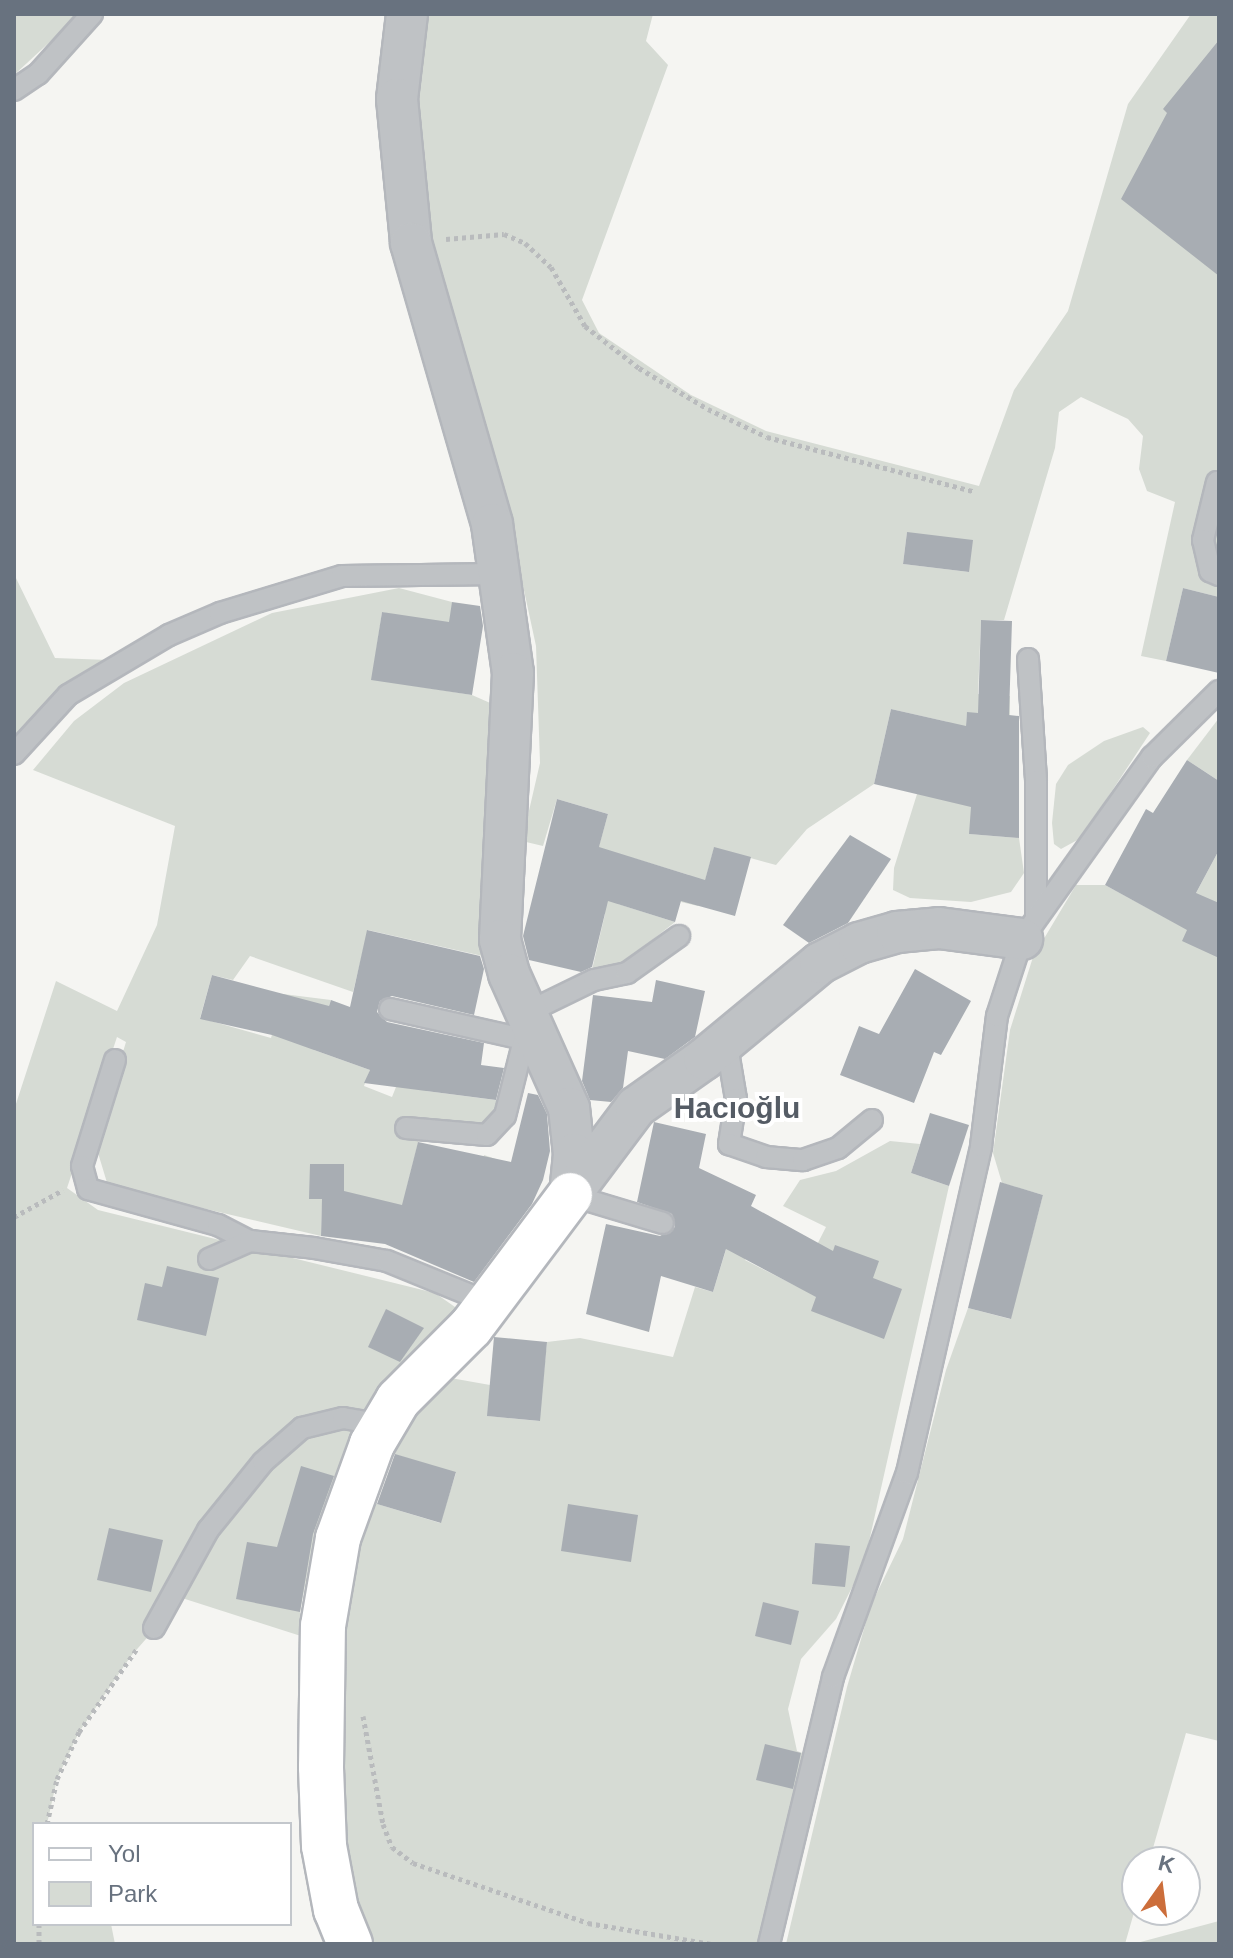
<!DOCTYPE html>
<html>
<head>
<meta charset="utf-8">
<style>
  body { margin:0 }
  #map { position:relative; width:1233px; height:1958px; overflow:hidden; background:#f5f5f2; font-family:Helvetica,sans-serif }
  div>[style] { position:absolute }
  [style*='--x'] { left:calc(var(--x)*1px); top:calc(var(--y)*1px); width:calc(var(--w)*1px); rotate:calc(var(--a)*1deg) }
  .green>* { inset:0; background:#d6dbd4 }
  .building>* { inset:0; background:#a8adb3 }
  .path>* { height:5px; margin-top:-2.5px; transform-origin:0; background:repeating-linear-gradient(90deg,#b9bbbd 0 4px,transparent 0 8px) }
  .roads { filter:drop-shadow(2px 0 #b4b7bc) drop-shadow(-2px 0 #b4b7bc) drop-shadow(0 2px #b4b7bc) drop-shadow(0 -2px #b4b7bc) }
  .lane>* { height:20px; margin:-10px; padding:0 10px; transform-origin:10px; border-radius:10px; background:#bfc2c5 }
  .street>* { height:40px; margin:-20px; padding:0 20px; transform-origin:20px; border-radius:20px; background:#bfc2c5 }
  .secondary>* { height:44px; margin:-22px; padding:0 22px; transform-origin:22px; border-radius:22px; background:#fff }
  span { translate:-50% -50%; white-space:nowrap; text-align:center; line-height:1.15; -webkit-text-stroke:8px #fff; paint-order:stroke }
  .neighbourhood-label { font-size:30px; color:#555c65; font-weight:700 }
  .frame { position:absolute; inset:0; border:16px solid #68727f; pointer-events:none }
  .legend { position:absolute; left:32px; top:1822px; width:260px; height:104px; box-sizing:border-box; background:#fff; border:2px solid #c3c7cc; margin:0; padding:10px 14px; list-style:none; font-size:24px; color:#68727f }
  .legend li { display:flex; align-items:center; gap:16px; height:40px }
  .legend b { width:40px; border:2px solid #c3c7cc }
  .north { position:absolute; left:1121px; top:1846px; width:80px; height:80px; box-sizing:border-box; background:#fff; border:2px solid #c3c7cc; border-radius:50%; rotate:14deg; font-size:22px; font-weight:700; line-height:32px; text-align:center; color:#68727f }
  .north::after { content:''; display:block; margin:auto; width:28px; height:36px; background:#cc6e3b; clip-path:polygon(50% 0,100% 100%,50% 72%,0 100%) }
</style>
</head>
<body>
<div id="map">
  <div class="green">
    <i style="clip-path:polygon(14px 14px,80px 14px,14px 75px)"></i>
    <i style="clip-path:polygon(evenodd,423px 14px,653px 14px,646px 41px,668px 65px,582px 300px,599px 333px,691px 395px,766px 431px,979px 486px,1014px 390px,1068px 311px,1128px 104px,1191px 14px,1219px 14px,1219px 597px,1183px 588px,1166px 661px,1141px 656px,1175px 502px,1147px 491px,1139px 469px,1143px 436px,1128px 419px,1081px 397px,1059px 412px,1055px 448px,1004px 620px,981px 620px,978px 694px,1010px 696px,1010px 715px,967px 713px,963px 770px,1007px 773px,969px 834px,1019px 838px,1024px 873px,1011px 892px,971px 902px,910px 898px,893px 890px,894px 868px,917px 794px,948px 722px,891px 709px,874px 784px,807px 829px,776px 865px,714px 848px,698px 906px,681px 902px,689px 875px,633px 858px,618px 904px,675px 922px,618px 967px,591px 974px,605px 914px,592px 871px,608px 814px,557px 799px,543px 846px,522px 841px,540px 763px,536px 646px,509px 521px,435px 263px,416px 127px,423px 14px,907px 532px,969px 572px,903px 564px,907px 532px)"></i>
    <i style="clip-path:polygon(14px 574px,55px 658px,109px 660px,46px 703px,14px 737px)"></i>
    <i style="clip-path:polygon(399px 588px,452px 602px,453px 630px,382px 612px,372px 679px,472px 695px,497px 706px,487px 957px,368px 930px,353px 992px,250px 956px,233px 980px,212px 975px,200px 1018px,271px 1038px,283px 994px,331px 1000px,314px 1050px,370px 1070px,364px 1086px,392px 1097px,418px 1032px,434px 1034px,426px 1091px,503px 1101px,489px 1121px,472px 1128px,398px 1121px,398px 1134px,419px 1139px,406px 1191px,471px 1207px,484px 1155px,511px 1164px,498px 1224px,432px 1205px,429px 1212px,386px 1202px,386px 1207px,322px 1206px,321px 1236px,108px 1186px,95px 1143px,126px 1042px,117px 1037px,67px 1188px,98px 1210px,435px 1293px,465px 1314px,379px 1399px,342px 1459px,311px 1554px,300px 1612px,304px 1637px,182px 1598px,131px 1656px,79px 1732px,57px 1779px,47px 1824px,34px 1824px,34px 1924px,111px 1924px,115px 1944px,14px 1944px,14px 1110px,56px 981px,117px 1011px,157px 925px,175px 826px,33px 770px,74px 721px,124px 683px,272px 613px)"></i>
    <i style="clip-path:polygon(1219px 718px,1219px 781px,1187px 760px)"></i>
    <i style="clip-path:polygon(1143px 727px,1150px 733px,1081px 838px,1061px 849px,1054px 844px,1052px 823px,1056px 784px,1068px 765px,1104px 741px)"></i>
    <i style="clip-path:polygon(1219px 850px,1219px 1741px,1186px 1733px,1149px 1862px,1137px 1862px,1137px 1902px,1125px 1944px,786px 1944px,847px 1687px,871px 1605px,903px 1539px,946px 1370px,968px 1308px,1010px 1319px,1043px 1195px,1002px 1183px,993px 1153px,1010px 1030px,1033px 957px,1076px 885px,1105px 885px,1179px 925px)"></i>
    <i style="clip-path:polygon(890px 1141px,920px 1144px,911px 1173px,949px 1186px,864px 1564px,836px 1619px,801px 1659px,788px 1709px,797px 1751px,805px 1754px,768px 1944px,374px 1944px,342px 1867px,337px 1768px,348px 1579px,374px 1503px,440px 1523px,456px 1473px,390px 1453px,445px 1377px,490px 1385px,488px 1416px,539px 1421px,547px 1342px,580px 1338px,673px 1357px,695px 1287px,713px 1292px,728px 1243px,751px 1208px,769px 1216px,745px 1260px,796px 1286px,826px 1227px,783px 1206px,800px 1180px,836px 1171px)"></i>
    <i style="clip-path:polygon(1219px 1921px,1219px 1944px,1133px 1944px)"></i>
  </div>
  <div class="building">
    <i style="clip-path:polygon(1219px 40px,1219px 276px,1121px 199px,1167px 113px,1163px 109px)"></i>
    <i style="clip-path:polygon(907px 532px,973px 540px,969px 572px,903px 564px)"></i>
    <i style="clip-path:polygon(1183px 588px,1219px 597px,1219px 673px,1166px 661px)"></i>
    <i style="clip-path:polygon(452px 602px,480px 606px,483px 626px,472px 695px,371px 680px,382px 612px,449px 622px)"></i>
    <i style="clip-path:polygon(981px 620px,1012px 621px,1009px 715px,1019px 716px,1019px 838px,969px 834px,971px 807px,874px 784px,891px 709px,966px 726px,967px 712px,978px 713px)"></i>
    <i style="clip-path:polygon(1187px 760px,1219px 781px,1219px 850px,1196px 893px,1219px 903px,1219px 958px,1182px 941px,1187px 930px,1105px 885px,1146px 809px,1153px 813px)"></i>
    <i style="clip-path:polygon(557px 799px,608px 814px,599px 847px,705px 880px,714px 847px,751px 857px,735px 916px,681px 901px,675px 922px,608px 901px,592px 967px,581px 972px,529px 960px,523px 936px)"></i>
    <i style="clip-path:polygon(850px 835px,891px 859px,848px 923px,809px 943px,783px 925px)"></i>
    <i style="clip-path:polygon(367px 930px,480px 956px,484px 969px,474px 1015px,392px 996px,380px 1001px,377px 1012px,387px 1022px,484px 1043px,481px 1065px,504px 1068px,496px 1100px,364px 1083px,370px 1070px,272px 1035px,200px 1019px,212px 975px,329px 1006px,331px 1000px,350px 1007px)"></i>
    <i style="clip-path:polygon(915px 969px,971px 1001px,941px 1055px,934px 1052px,914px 1103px,840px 1075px,859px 1026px,879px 1034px)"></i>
    <i style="clip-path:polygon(656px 980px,705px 991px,695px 1037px,665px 1059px,628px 1051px,623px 1088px,611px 1102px,590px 1100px,582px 1081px,593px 995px,652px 1002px)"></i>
    <i style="clip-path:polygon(528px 1093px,538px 1095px,547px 1114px,550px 1151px,543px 1180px,532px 1204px,474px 1282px,385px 1244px,321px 1236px,322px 1199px,309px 1199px,310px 1164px,344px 1164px,344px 1191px,402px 1205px,418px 1142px,511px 1162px)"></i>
    <i style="clip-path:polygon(930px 1113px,969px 1125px,949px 1186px,911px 1173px)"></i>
    <i style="clip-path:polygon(654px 1122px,706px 1134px,699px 1168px,756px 1195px,751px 1206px,833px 1251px,835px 1245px,879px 1261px,873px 1278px,902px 1289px,884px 1339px,811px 1311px,816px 1297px,726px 1249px,713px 1292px,661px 1276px,649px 1332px,586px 1314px,606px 1224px,660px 1236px,675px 1227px,672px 1214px,637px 1202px)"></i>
    <i style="clip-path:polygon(1000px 1182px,1043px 1195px,1011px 1319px,968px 1308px)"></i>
    <i style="clip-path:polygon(167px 1266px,219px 1278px,206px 1336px,137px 1320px,145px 1283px,162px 1287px)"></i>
    <i style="clip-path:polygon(386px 1309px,424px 1328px,400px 1362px,368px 1347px)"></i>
    <i style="clip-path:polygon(494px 1337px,547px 1342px,540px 1421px,487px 1416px)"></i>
    <i style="clip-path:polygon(395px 1454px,456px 1472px,441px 1523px,377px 1504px)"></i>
    <i style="clip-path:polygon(301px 1466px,334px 1476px,313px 1534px,300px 1612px,236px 1599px,247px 1542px,277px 1547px)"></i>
    <i style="clip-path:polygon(568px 1504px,638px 1515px,631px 1562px,561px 1551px)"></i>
    <i style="clip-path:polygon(109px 1528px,163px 1540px,151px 1592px,97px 1580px)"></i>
    <i style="clip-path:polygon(815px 1543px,850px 1546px,845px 1587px,812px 1584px)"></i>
    <i style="clip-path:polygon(763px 1602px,799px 1611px,791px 1645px,755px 1636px)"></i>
    <i style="clip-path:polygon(765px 1744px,801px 1753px,793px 1789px,756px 1780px)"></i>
  </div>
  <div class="path">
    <i style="--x:446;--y:239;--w:58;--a:-4.9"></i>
    <i style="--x:504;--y:234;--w:23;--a:23"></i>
    <i style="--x:525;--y:243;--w:35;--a:43"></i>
    <i style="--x:551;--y:267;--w:68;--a:60"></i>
    <i style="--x:585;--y:326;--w:68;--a:37.9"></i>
    <i style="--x:639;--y:368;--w:80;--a:30.7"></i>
    <i style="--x:708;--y:409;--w:65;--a:25.4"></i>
    <i style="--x:767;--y:437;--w:213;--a:14.7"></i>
    <i style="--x:14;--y:1217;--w:56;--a:-28.9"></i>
    <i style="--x:363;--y:1716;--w:110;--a:79.5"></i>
    <i style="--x:383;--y:1824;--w:25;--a:69"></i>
    <i style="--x:392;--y:1847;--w:26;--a:37"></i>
    <i style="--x:413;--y:1863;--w:185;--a:18.9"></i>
    <i style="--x:588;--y:1923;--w:125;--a:9.7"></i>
    <i style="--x:47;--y:1824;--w:46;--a:-77.5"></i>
    <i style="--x:57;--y:1779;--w:52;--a:-64.9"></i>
    <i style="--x:79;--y:1732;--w:103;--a:-55.2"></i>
    <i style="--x:39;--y:1924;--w:20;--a:90"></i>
  </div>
  <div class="roads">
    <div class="lane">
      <i style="--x:14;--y:90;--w:29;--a:-34"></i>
      <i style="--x:38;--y:74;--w:81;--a:-48"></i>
      <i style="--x:1217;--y:482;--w:60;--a:103.6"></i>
      <i style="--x:1203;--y:540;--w:32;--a:77"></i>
      <i style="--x:1210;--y:571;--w:10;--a:24"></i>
      <i style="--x:1028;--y:659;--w:122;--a:86.2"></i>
      <i style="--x:1036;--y:781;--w:137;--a:90"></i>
      <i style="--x:14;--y:754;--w:80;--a:-47.5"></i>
      <i style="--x:68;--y:695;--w:117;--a:-30.7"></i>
      <i style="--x:169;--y:635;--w:56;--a:-23.3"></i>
      <i style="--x:220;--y:613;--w:127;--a:-16.9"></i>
      <i style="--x:342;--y:576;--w:157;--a:-0.7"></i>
      <i style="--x:390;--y:1009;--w:150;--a:12.7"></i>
      <i style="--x:528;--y:1012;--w:73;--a:-25.9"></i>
      <i style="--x:594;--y:980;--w:34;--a:-12"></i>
      <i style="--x:627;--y:973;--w:64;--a:-35.4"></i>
      <i style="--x:726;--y:1040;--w:60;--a:80.4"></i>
      <i style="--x:736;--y:1099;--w:46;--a:98.8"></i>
      <i style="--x:729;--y:1144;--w:39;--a:19"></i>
      <i style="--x:766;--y:1157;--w:37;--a:5"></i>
      <i style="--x:803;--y:1160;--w:37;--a:-19"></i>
      <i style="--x:838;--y:1148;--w:44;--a:-39.5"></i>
      <i style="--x:115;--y:1060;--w:111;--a:107.3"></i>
      <i style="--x:82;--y:1166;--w:24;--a:75"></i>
      <i style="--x:88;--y:1189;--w:135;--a:15.5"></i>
      <i style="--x:218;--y:1225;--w:36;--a:27"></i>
      <i style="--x:406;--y:1128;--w:81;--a:4.9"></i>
      <i style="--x:487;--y:1135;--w:26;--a:-47"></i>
      <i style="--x:505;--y:1116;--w:78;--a:-76"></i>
      <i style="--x:570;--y:1195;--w:97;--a:16.8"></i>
      <i style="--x:209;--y:1259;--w:45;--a:-23.7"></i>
      <i style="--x:250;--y:1241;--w:64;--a:6.2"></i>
      <i style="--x:314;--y:1248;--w:74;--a:10.1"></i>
      <i style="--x:387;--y:1261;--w:111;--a:22.2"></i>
      <i style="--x:154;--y:1628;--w:112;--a:-61.1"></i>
      <i style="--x:208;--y:1530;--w:87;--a:-51"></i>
      <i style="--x:263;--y:1462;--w:52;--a:-41.1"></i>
      <i style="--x:302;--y:1428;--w:42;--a:-13.7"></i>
      <i style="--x:343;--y:1418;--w:42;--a:9.7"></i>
      <i style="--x:769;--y:1944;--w:275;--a:-76.5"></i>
      <i style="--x:833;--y:1677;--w:217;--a:-70.1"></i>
      <i style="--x:907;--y:1473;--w:335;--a:-77.2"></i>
      <i style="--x:981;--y:1146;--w:131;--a:-83"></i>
      <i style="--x:997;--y:1016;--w:81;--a:-72"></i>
      <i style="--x:1022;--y:939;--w:224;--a:-54.5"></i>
      <i style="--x:1152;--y:757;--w:94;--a:-44.6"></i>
    </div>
    <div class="street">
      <i style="--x:407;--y:14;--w:86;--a:96.7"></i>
      <i style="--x:397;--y:99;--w:145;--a:84.4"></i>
      <i style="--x:411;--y:243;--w:292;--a:73.9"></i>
      <i style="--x:492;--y:524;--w:150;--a:82"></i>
      <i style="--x:513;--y:673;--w:267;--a:92.8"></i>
      <i style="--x:500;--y:940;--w:35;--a:75"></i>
      <i style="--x:509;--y:974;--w:147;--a:65.9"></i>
      <i style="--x:569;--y:1108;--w:46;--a:83.8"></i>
      <i style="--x:574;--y:1154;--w:41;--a:95.6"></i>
      <i style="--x:570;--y:1195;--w:110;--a:-53.1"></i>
      <i style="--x:636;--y:1107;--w:83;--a:-35.2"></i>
      <i style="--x:704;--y:1059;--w:151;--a:-39.6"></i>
      <i style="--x:820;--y:963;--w:44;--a:-27.1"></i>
      <i style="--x:859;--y:943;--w:40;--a:-16"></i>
      <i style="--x:897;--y:932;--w:42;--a:-5.4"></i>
      <i style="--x:939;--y:928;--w:84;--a:7.5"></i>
    </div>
    <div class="secondary">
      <i style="--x:350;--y:1944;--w:37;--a:-112"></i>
      <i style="--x:336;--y:1910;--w:65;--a:-100.6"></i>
      <i style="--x:324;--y:1846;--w:79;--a:-92.2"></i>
      <i style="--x:321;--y:1767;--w:141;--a:-89.2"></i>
      <i style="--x:323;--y:1626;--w:89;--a:-80.3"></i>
      <i style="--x:338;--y:1538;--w:100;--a:-70.1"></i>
      <i style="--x:372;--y:1444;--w:51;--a:-59.4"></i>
      <i style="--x:398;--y:1400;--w:103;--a:-45"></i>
      <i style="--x:471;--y:1327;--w:165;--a:-53.1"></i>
    </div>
  </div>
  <div class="neighbourhood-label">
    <span style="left:737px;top:1108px">Hacıoğlu</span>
  </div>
  <div class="frame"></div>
  <ul class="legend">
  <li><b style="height:10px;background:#fff"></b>Yol</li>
  <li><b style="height:22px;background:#d6dbd4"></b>Park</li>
  </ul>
  <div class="north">K</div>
</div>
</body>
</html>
